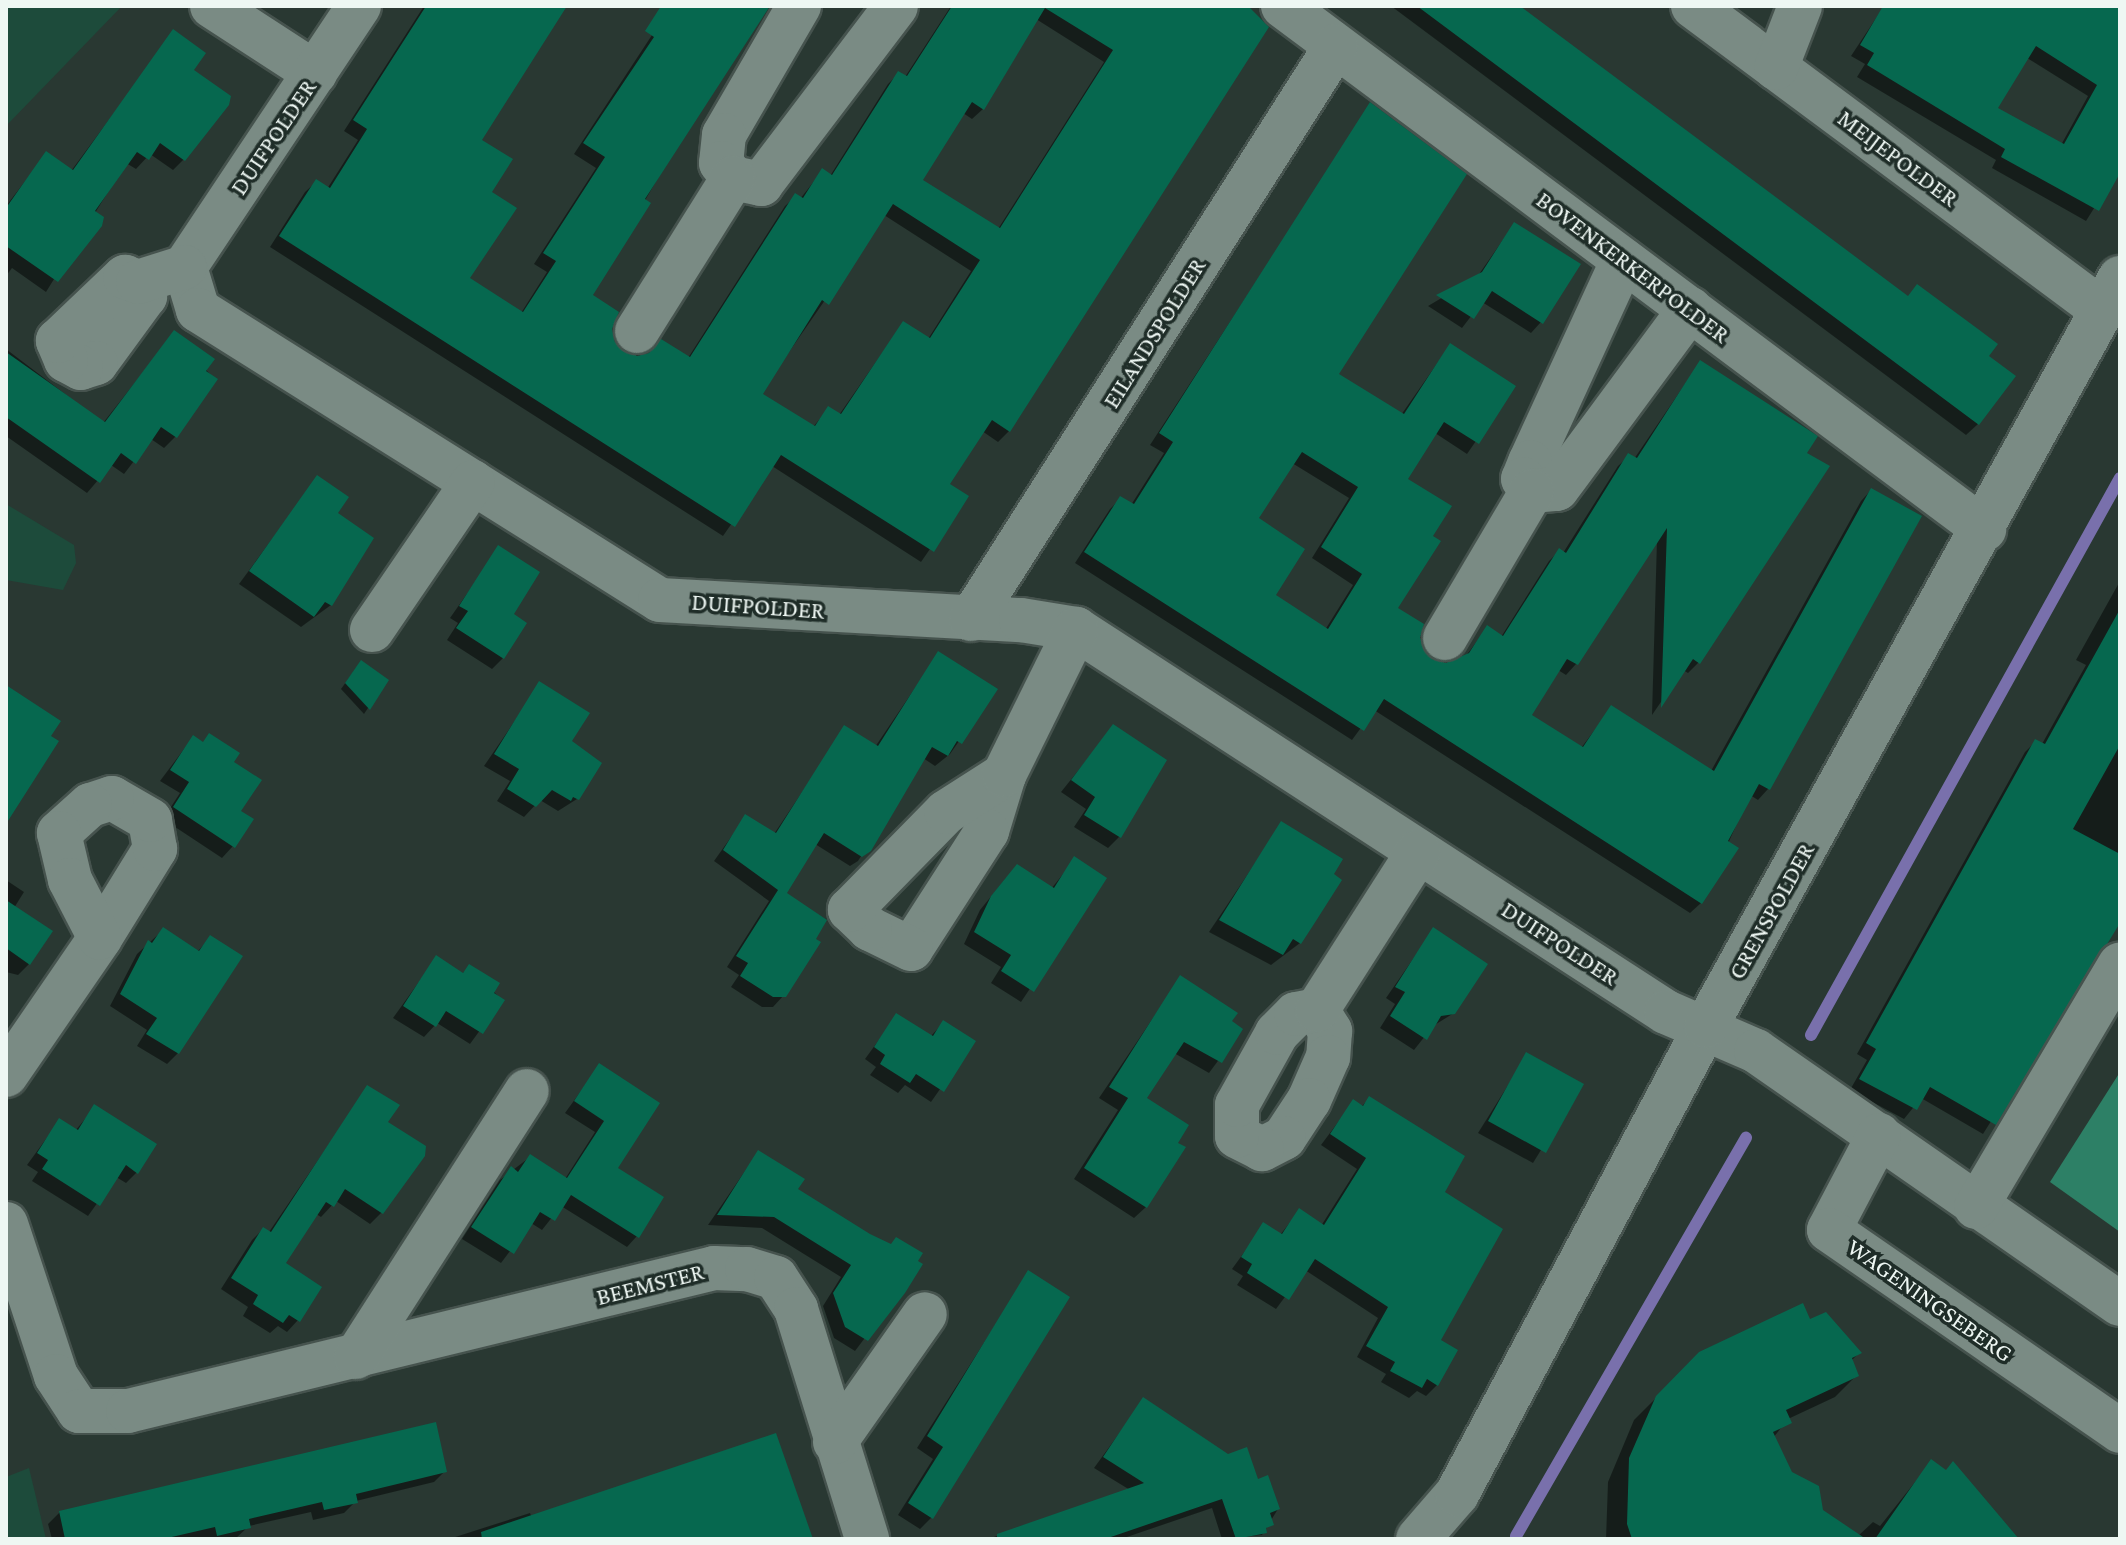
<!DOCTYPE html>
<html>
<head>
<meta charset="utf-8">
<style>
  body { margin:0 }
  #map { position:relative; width:2126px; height:1545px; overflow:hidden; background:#293832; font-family:"Crimson Pro",serif }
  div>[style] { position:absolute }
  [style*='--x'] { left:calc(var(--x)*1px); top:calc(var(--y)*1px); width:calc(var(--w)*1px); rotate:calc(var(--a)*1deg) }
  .green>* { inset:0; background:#1d4b3b }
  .forest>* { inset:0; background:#2d8066 }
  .shadow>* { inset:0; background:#0007 }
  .stream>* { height:12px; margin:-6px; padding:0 6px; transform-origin:6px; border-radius:6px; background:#7970ac }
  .building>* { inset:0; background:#06684f }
  .roads { filter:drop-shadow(2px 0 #46534e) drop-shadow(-2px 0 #46534e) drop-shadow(0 2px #46534e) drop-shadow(0 -2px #46534e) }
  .minor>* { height:44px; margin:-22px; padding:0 22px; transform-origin:22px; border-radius:22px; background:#7a8b84 }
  span { translate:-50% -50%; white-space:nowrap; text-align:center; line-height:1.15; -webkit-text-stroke:7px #1f2d28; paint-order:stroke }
  .street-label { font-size:24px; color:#eef7f3 }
  .frame { position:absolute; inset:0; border:8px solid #eef7f3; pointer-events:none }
</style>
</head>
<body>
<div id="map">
  <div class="green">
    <i style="clip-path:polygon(6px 6px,122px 6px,6px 126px)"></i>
    <i style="clip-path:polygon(6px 504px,74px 545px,76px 563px,63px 590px,6px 580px)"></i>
    <i style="clip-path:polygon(29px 1468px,46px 1539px,6px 1539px,6px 1477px)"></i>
  </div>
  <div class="forest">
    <i style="clip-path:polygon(2120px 1072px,2120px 1232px,2050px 1182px)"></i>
  </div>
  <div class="shadow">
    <i style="clip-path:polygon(evenodd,424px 6px,564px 6px,479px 140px,489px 192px,467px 279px,521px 313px,547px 272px,534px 264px,596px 168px,574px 154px,671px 6px,757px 6px,590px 296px,623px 354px,688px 358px,785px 206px,796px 196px,800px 199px,822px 171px,830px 176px,888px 84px,899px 73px,905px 77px,951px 6px,1245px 6px,1267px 27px,1009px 431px,998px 442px,982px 431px,947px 484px,966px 497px,921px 562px,772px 466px,723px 536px,270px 247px,305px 192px,316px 182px,327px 189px,358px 140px,344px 131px,424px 6px,1036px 19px,1104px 62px,998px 229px,920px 180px,963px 113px,972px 119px,983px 109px,1036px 19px,424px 6px,884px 215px,971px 271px,928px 339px,903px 323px,839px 415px,829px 408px,813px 427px,760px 394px,884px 215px)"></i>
    <i style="clip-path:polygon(1391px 6px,1516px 6px,1986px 356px,1978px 424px,1966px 435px)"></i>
    <i style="clip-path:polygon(evenodd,1884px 6px,2120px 6px,2120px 167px,2086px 221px,1992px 168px,1996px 160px,1857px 77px,1865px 64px,1851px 56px,1884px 6px,2027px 58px,2088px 96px,2061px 145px,1996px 109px,2027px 58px)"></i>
    <i style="clip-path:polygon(174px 32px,192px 70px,184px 159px,173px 170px,150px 154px,136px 169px,126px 163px,46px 292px,12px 268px,6px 276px,6px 206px,46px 154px,71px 171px)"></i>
    <i style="clip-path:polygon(evenodd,1371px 105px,1336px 374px,1401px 415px,1450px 345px,1514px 386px,1467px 454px,1435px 433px,1405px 479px,1430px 537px,1395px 609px,1430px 661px,1446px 665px,1465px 657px,1487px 628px,1501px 637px,1549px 561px,1559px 551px,1563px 553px,1618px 466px,1629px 456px,1634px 459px,1700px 362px,1805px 454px,1828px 466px,1698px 663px,1688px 673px,1683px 670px,1652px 715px,1657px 539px,1576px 664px,1566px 675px,1558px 670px,1529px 716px,1581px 748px,1612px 707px,1711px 771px,1861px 501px,1871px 490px,1920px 517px,1768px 789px,1758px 800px,1750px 795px,1701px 903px,1690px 913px,1374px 710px,1352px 740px,1075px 563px,1110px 509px,1121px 498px,1131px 505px,1164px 453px,1150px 445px,1371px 105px,1292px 463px,1349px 498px,1312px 558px,1353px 585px,1325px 630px,1273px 595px,1256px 519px,1292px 463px)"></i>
    <i style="clip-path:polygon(1514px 224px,1541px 322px,1531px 333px,1482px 302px,1462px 328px,1428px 306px,1477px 277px)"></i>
    <i style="clip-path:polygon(174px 333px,215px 380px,175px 437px,164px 448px,151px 439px,124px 474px,111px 465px,87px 493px,6px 436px,6px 349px,103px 423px)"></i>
    <i style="clip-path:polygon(317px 478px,335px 513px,331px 605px,301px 627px,239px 584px)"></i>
    <i style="clip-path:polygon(499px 548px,511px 614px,503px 658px,492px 669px,447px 640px,458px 623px,450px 618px)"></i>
    <i style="clip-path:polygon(2120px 581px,2120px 915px,1983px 1134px,1921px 1098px,1904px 1119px,1850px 1090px,1867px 1060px,1857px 1054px,2025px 752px,2036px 741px,2042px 744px,2086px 665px,2076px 660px)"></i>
    <i style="clip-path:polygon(938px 654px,995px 690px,950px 754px,935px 766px,923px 758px,858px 861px,850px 866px,815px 844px,784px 894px,784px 995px,773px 1007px,762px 1007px,731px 987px,739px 975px,727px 967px,769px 901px,714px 861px,746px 816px,774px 834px,845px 728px,875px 747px)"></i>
    <i style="clip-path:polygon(356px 668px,386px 681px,364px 714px,341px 689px)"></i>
    <i style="clip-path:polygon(540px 684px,569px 742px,577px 799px,558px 811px,540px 800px,524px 817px,497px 801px,510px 781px,484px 766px)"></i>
    <i style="clip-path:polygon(1113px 727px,1119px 837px,1108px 848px,1074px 827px,1086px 809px,1061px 792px)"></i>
    <i style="clip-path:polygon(193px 737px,231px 762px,238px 811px,233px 846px,222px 858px,163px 819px,180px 793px,160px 781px)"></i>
    <i style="clip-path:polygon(1282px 823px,1339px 881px,1300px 943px,1271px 965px,1209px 932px)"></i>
    <i style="clip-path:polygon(1075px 859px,1104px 878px,1021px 1002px,991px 983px,1001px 967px,964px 944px,980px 910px,1006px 878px,1051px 889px)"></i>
    <i style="clip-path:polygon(6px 880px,24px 892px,14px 908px,29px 964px,18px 975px,6px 972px)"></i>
    <i style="clip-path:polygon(163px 930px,197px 952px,210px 938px,178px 1053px,167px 1064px,137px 1046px,147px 1030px,110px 1006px,137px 954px)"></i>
    <i style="clip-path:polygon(1433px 930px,1454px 1013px,1433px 1026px,1414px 1050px,1380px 1028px,1395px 1004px,1386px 998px)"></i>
    <i style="clip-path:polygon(436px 958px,461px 975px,469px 967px,502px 1000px,470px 1044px,437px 1023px,424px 1037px,393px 1018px)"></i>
    <i style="clip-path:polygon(1180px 978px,1241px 1030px,1209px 1073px,1174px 1053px,1144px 1099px,1146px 1207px,1134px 1218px,1074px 1179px,1118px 1110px,1099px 1098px)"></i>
    <i style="clip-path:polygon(897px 1015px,930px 1037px,943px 1023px,973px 1042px,931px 1102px,905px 1085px,898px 1093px,870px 1075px,876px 1067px,865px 1059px)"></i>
    <i style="clip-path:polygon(1527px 1055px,1581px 1085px,1533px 1163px,1478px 1133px)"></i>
    <i style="clip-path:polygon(599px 1066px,616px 1169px,637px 1236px,627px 1247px,561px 1206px,542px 1230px,531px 1223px,501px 1263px,462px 1239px,500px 1180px,530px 1157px,565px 1179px,595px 1132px,565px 1113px)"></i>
    <i style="clip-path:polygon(368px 1087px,385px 1123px,382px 1212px,370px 1224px,336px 1201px,321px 1217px,316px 1214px,283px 1264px,298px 1320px,287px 1332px,278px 1326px,270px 1333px,243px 1316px,248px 1307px,221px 1289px,252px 1240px,263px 1229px,269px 1232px)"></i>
    <i style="clip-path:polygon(1369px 1099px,1443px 1192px,1437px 1385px,1426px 1396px,1417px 1391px,1409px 1398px,1381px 1382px,1386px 1374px,1357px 1357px,1378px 1318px,1305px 1270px,1276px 1309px,1237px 1285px,1243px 1276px,1232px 1269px,1264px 1225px,1280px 1235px,1299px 1211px,1321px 1226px,1357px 1169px,1321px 1145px,1353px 1102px,1361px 1107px)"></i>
    <i style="clip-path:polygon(95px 1107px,137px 1172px,126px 1183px,116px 1177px,88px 1216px,32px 1181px,38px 1172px,27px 1165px,59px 1121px,75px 1131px)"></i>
    <i style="clip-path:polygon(758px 1152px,795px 1190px,920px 1265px,855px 1351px,834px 1338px,823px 1306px,841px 1277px,762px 1228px,708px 1225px)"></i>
    <i style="clip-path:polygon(1029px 1272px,931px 1518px,920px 1529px,898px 1515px,933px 1459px,917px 1448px)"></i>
    <i style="clip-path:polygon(1810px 1322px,1859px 1353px,1851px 1361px,1857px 1375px,1835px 1397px,1788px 1419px,1773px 1438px,1790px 1473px,1821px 1511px,1858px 1536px,1873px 1522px,1880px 1526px,1931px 1462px,2017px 1539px,1606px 1539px,1608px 1482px,1634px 1420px,1700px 1354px)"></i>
    <i style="clip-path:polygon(1144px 1399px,1257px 1481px,1278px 1509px,1262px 1535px,1222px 1539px,1212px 1508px,1121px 1539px,988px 1539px,1130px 1490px,1094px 1468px)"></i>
    <i style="clip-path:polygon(445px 1471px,434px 1482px,356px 1501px,344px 1513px,313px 1520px,311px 1512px,249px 1526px,235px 1539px,52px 1539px,48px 1524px,60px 1512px)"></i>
    <i style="clip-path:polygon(530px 1513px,532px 1518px,811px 1539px,449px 1539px)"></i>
  </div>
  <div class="stream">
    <i style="--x:1811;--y:1035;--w:637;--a:-60.98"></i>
    <i style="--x:1516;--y:1536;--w:460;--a:-60"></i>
  </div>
  <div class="building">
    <i style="clip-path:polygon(evenodd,426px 6px,567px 6px,482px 140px,513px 159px,492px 192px,517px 208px,470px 278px,523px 312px,556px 261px,543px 253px,605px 157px,583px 143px,654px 37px,645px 31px,661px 6px,770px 6px,645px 199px,651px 203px,593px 295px,619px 312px,612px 329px,615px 342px,637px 356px,649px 353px,661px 339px,690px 357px,795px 193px,803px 198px,822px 168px,832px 175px,898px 71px,907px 76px,952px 6px,1248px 6px,1269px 27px,1010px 432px,992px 420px,950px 484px,969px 496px,934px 552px,781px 455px,735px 527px,279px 236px,316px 179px,330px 188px,367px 129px,353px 120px,426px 6px,1045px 8px,1113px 50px,1000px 228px,923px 180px,972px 102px,984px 110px,1045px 8px,426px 6px,893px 204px,980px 260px,930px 338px,903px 321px,841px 414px,828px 406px,815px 426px,763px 394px,822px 300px,829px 305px,893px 204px)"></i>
    <i style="clip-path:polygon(1417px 6px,1520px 6px,1908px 296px,1917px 284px,1978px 329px,1998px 344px,1989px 356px,2016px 376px,1979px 425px)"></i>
    <i style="clip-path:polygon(evenodd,1883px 6px,2120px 6px,2120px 173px,2099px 211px,2001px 157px,2005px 149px,1867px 65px,1874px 53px,1860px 45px,1883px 6px,2036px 46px,2097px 85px,2064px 144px,1998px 108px,2036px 46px)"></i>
    <i style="clip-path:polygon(173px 29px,206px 53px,194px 70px,231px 96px,229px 105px,185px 161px,160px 143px,149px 160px,137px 152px,95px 211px,104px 217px,102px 226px,58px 282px,6px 246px,6px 208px,46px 151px,73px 170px)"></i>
    <i style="clip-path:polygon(evenodd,1370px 102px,1467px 174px,1339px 374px,1404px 414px,1450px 343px,1516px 386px,1479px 444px,1444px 422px,1408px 479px,1452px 506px,1433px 536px,1441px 541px,1398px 608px,1424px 624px,1420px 638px,1432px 659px,1446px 663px,1469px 653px,1487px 625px,1503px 636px,1559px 548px,1566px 553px,1628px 453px,1637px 458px,1700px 360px,1818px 436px,1807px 453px,1830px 466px,1700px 664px,1693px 659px,1661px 708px,1667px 528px,1578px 665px,1567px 659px,1532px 715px,1583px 747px,1611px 705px,1714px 771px,1871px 488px,1922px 516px,1770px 790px,1759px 784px,1728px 841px,1739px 848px,1702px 904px,1384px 699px,1364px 731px,1084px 552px,1120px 496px,1134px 504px,1173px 442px,1159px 433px,1370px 102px,1302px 452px,1358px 487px,1321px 547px,1362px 574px,1328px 629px,1276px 595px,1305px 549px,1259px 518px,1302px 452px)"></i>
    <i style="clip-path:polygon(1514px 222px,1581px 264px,1543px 324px,1492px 291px,1474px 319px,1436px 295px,1482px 272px)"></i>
    <i style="clip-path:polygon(174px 330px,215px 359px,206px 371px,218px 379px,177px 438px,161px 427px,136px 464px,121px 453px,100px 483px,6px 417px,6px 352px,105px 422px)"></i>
    <i style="clip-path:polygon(317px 475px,349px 497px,338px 513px,374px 538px,332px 606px,325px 602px,314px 617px,249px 571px)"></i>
    <i style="clip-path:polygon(498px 545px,540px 572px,514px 614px,527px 623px,504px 659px,456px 628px,468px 611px,459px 606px)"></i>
    <i style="clip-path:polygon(2120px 609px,2120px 745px,2073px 829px,2120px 854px,2120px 923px,1996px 1125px,1930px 1087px,1917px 1110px,1859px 1079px,1876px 1049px,1866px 1043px,2035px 739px,2045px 744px)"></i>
    <i style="clip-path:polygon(938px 651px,998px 689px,962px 744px,957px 741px,948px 756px,932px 747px,871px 851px,862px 857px,824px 833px,787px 893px,827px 920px,816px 939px,821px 942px,786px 997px,773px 997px,740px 976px,748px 963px,736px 956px,778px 890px,723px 850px,745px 814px,776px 833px,844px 725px,878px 746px)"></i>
    <i style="clip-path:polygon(361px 660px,389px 680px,370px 710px,345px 683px)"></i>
    <i style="clip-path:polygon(539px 681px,590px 713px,572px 741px,602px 763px,579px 800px,573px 797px,571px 801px,552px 790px,536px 807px,507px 789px,519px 769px,494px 754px)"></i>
    <i style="clip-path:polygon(6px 685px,61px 721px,51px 736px,59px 741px,6px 824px)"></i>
    <i style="clip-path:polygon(1113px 724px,1167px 760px,1121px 838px,1084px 815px,1095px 797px,1071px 780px)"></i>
    <i style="clip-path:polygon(209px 733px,240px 753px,234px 762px,262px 780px,241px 811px,254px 819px,235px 848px,173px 807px,189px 782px,170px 770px,193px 735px,203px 742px)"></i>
    <i style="clip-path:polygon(1281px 821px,1343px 859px,1334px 874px,1342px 880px,1314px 924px,1301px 944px,1293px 939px,1283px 955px,1219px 920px)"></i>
    <i style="clip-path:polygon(1074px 856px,1107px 878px,1034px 992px,1001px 971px,1011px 955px,974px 932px,991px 896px,1017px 864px,1054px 888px)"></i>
    <i style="clip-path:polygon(6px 900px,53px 931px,30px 965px,6px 948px)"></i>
    <i style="clip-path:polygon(163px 927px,199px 951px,210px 935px,243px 956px,179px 1054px,146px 1034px,157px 1018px,120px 994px,148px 940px,152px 943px)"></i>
    <i style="clip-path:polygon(1433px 927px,1488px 964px,1455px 1014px,1441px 1016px,1427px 1040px,1390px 1016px,1405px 992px,1395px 987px)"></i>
    <i style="clip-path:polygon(436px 955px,463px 973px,469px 964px,500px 983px,494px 993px,505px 1000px,483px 1034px,446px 1011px,436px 1027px,403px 1006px)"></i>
    <i style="clip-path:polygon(1180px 975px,1238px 1013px,1232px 1021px,1243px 1029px,1222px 1063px,1184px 1042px,1147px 1098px,1189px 1125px,1178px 1143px,1186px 1147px,1147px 1208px,1084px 1168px,1128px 1098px,1109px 1087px)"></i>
    <i style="clip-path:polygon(896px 1013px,933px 1036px,943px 1020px,976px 1041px,944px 1092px,916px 1074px,910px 1083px,880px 1064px,885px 1055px,874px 1047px)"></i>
    <i style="clip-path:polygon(1526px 1052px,1584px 1084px,1546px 1153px,1488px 1121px)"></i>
    <i style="clip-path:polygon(599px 1063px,660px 1103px,618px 1168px,664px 1197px,639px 1238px,571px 1195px,555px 1221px,540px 1212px,514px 1254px,471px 1227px,511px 1166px,518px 1172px,530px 1154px,567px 1178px,604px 1121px,574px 1101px)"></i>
    <i style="clip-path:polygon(367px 1085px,400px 1105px,388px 1122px,426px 1146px,425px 1156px,383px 1214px,345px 1189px,334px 1207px,326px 1202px,286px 1263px,322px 1287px,300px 1322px,289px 1315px,283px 1323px,253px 1304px,258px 1295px,231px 1278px,263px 1227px,271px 1232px)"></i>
    <i style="clip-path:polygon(1369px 1096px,1465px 1156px,1445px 1192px,1503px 1229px,1441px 1340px,1458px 1350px,1438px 1386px,1427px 1379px,1422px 1388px,1390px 1371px,1395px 1362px,1366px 1346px,1388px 1307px,1315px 1259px,1289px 1300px,1247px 1273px,1252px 1264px,1241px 1257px,1263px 1222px,1282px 1234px,1299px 1208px,1324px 1225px,1366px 1158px,1330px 1134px,1353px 1099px,1363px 1106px)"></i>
    <i style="clip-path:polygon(94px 1104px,157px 1144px,138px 1174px,126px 1165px,100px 1206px,42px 1169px,48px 1160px,37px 1153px,59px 1118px,78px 1130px)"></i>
    <i style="clip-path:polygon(758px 1150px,805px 1179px,798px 1189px,870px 1234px,891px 1244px,896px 1237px,923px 1253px,918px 1261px,923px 1264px,905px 1293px,868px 1341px,845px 1327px,833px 1293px,851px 1265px,774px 1217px,717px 1215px)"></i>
    <i style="clip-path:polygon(1028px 1270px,1070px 1297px,933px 1519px,908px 1503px,943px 1447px,927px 1436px)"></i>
    <i style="clip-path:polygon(1803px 1303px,1810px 1319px,1826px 1312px,1862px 1353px,1852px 1358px,1859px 1376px,1786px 1410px,1792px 1423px,1773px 1432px,1792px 1472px,1819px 1486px,1823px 1510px,1866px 1539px,1632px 1539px,1627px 1524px,1629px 1458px,1656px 1396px,1699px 1352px)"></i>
    <i style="clip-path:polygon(1143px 1397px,1228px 1454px,1247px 1447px,1258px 1479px,1268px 1475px,1280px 1509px,1270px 1513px,1274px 1525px,1266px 1528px,1267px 1533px,1236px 1539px,1222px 1499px,1105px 1539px,997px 1539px,997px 1534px,1144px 1483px,1103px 1457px)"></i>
    <i style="clip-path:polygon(436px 1422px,447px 1472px,356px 1494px,358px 1503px,324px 1510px,322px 1502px,249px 1519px,251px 1528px,217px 1536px,215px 1527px,163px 1539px,65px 1539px,59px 1511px)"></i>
    <i style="clip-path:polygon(776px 1433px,813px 1539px,482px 1539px,481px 1532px)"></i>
    <i style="clip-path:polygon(1931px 1459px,1946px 1470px,1953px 1461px,2019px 1539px,1875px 1539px)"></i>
  </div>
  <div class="roads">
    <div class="minor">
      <i style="--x:212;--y:6;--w:123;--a:33"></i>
      <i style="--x:359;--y:6;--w:314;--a:123.7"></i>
      <i style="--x:185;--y:267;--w:45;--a:73.2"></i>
      <i style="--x:198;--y:310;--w:545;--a:32.12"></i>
      <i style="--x:660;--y:600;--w:362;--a:3.2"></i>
      <i style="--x:1021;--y:620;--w:56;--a:9.3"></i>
      <i style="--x:1076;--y:629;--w:703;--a:32.99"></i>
      <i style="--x:1666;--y:1012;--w:98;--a:23.4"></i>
      <i style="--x:1756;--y:1051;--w:443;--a:34.8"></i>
      <i style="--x:799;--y:6;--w:149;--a:120.2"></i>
      <i style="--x:724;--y:135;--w:28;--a:96"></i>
      <i style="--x:721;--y:163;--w:19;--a:51"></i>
      <i style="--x:733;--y:178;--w:29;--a:12"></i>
      <i style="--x:761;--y:184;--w:223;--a:-52.8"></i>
      <i style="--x:1283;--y:6;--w:875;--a:36.73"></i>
      <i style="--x:1693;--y:6;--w:510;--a:36.62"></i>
      <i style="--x:1776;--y:68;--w:66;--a:-68.8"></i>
      <i style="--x:1623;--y:260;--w:222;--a:114.7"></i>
      <i style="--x:1530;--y:462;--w:18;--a:112"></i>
      <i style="--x:1523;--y:479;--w:15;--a:53"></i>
      <i style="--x:1532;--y:491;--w:25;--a:-5"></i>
      <i style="--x:1557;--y:489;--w:224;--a:-53.5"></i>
      <i style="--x:138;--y:282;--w:16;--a:63"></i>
      <i style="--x:145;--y:296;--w:83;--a:126.2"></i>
      <i style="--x:96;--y:363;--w:16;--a:162"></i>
      <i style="--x:81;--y:368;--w:17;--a:-152"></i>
      <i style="--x:66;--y:360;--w:21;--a:-113"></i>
      <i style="--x:58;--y:341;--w:93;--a:-43.7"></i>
      <i style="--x:125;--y:277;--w:14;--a:21"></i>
      <i style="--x:138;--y:282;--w:49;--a:-17.7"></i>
      <i style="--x:637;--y:331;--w:181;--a:-57.9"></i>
      <i style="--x:971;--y:619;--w:679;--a:-57.5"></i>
      <i style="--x:372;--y:630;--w:179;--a:-55.7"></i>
      <i style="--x:1445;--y:638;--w:171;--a:-59.4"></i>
      <i style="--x:1004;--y:775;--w:59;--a:106.9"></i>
      <i style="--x:987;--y:831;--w:140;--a:122.8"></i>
      <i style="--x:911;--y:949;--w:46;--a:-154"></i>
      <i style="--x:870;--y:929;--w:28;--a:-136"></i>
      <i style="--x:850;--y:910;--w:137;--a:-45.6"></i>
      <i style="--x:946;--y:812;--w:69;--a:-32.5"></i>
      <i style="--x:1004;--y:775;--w:163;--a:-63.7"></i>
      <i style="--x:1317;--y:1010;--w:25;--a:58"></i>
      <i style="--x:1330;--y:1031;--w:26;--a:94"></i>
      <i style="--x:1328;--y:1057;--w:47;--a:113.8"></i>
      <i style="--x:1309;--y:1100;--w:45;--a:123.3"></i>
      <i style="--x:1284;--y:1138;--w:25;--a:153"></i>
      <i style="--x:1262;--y:1149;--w:28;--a:-153"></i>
      <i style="--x:1237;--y:1136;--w:31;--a:-90"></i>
      <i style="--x:1237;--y:1105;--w:82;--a:-60.9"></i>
      <i style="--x:1277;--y:1033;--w:27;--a:-45"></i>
      <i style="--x:1296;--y:1014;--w:21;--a:-11"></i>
      <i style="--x:1317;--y:1010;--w:188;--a:-57.4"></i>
      <i style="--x:6;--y:1075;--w:166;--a:-55.5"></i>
      <i style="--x:100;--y:938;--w:105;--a:-58.3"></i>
      <i style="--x:155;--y:849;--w:29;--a:-100"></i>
      <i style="--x:150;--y:820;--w:44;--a:-149.9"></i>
      <i style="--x:112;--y:798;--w:23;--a:162"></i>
      <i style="--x:90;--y:805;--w:42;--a:137.9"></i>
      <i style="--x:59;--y:833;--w:48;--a:76.8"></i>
      <i style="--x:70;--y:880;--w:65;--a:62.7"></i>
      <i style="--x:1879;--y:1135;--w:107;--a:117.8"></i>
      <i style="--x:1829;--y:1230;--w:354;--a:34.6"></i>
      <i style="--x:1976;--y:1207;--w:282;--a:-59.3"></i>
      <i style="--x:6;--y:1224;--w:160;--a:71.8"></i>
      <i style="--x:56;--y:1376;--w:42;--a:56.7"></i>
      <i style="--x:79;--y:1411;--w:49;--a:0"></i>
      <i style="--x:128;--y:1411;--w:603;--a:-13.71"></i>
      <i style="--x:714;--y:1268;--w:33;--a:2"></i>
      <i style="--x:747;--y:1269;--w:30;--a:17"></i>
      <i style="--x:776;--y:1278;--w:37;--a:57"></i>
      <i style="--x:796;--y:1309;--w:241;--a:72.8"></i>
      <i style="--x:356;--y:1357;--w:316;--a:-57.3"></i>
      <i style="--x:835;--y:1442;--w:156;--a:-54.9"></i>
      <i style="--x:1418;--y:1539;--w:60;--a:-49.1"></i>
      <i style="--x:1457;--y:1494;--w:530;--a:-61.98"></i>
      <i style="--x:1706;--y:1026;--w:855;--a:-61.04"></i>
    </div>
  </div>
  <div class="street-label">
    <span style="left:273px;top:137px;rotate:-56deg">DUIFPOLDER</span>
    <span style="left:1898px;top:158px;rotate:37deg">MEIJEPOLDER</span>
    <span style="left:1633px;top:267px;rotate:37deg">BOVENKERKERPOLDER</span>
    <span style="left:1154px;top:333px;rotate:-58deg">EILANDSPOLDER</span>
    <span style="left:758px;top:606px;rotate:4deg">DUIFPOLDER</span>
    <span style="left:1771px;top:911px;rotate:-61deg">GRENSPOLDER</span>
    <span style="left:1560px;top:943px;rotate:33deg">DUIFPOLDER</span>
    <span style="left:650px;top:1284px;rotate:-14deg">BEEMSTER</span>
    <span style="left:1930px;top:1300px;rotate:35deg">WAGENINGSEBERG</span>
  </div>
  <div class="frame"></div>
</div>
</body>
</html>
